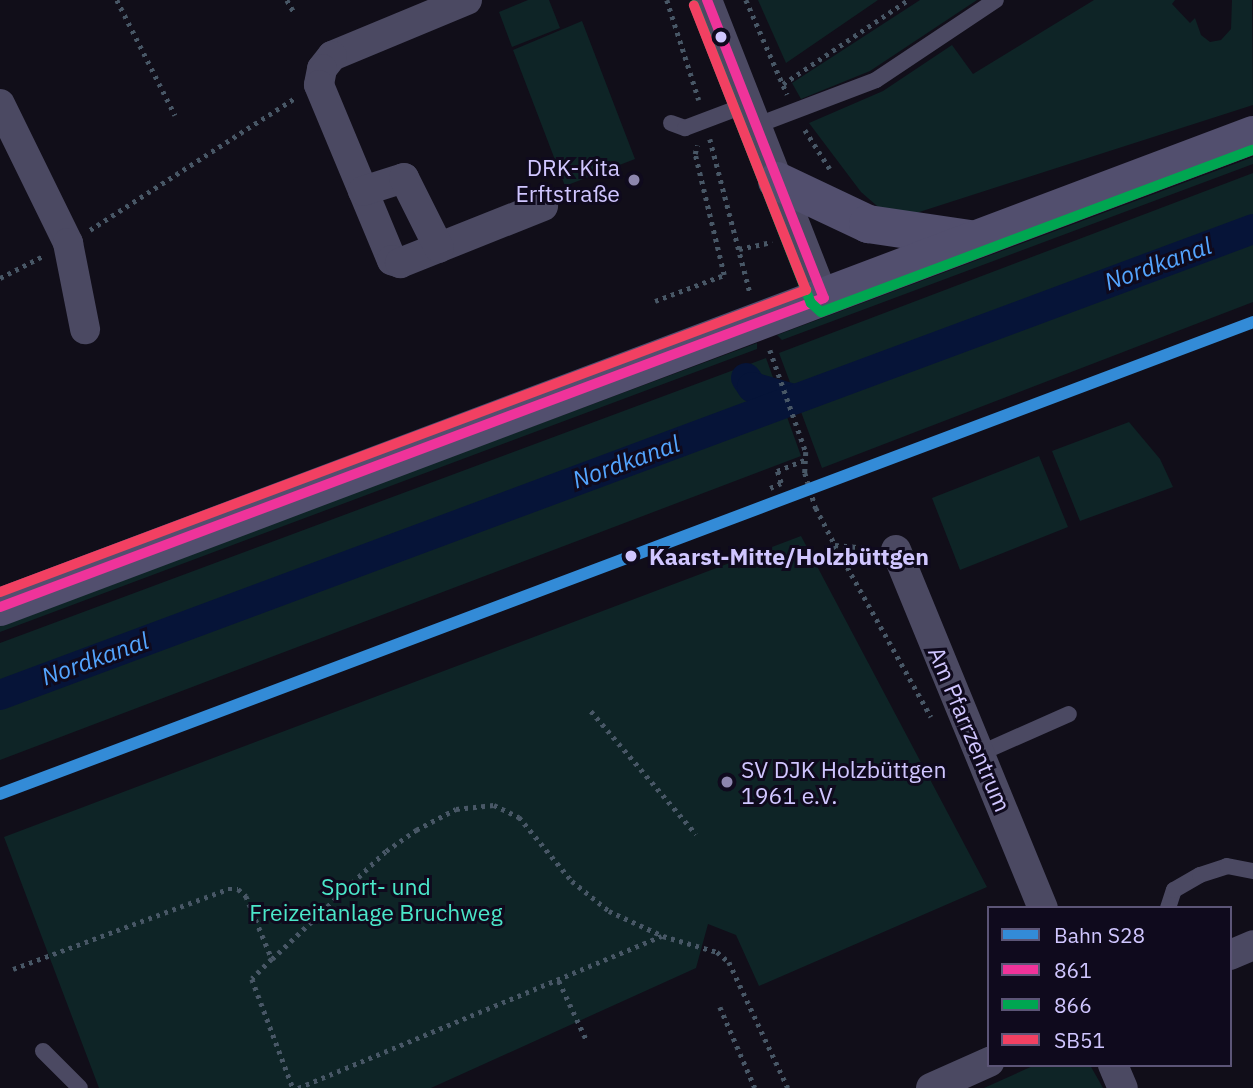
<!DOCTYPE html>
<html>
<head>
<meta charset="utf-8">
<style>
  body { margin:0 }
  #map { position:relative; width:1253px; height:1088px; overflow:hidden; background:#110e19; font-family:"IBM Plex Sans",sans-serif }
  div>[style] { position:absolute }
  [style*='--x'] { left:calc(var(--x)*1px); top:calc(var(--y)*1px); width:calc(var(--w)*1px); rotate:calc(var(--a)*1deg) }
  .green>* { inset:0; background:#0e2426 }
  .canal>* { height:30px; margin:-15px; padding:0 15px; transform-origin:15px; border-radius:15px; background:#061438 }
  .path>* { height:4.5px; margin-top:-2.25px; transform-origin:0; background:repeating-linear-gradient(90deg,#485766 0 3.5px,transparent 0 8.5px) }
  .service>* { height:16px; margin:-8px; padding:0 8px; transform-origin:8px; border-radius:8px; background:#4b4962 }
  .minor>* { height:30px; margin:-15px; padding:0 15px; transform-origin:15px; border-radius:15px; background:#4b4962 }
  .secondary>* { height:38px; margin:-19px; padding:0 19px; transform-origin:19px; border-radius:19px; background:#524f6e }
  .bus-1>* { height:10px; margin:-5px; padding:0 5px; transform-origin:5px; border-radius:5px; background:#ef339a }
  .bus-2>* { height:10px; margin:-5px; padding:0 5px; transform-origin:5px; border-radius:5px; background:#00a651 }
  .bus-3>* { height:10px; margin:-5px; padding:0 5px; transform-origin:5px; border-radius:5px; background:#f24062 }
  .rail-1>* { height:12px; margin:-6px; padding:0 6px; transform-origin:6px; border-radius:6px; background:#338bd7 }
  .dots>* { width:19px; height:19px; translate:-50% -50%; box-sizing:border-box; border:4px solid #0f0a1d; border-radius:50% }
  span { translate:-50% -50%; white-space:nowrap; text-align:center; line-height:1.15; -webkit-text-stroke:6px #0f0a1d; paint-order:stroke }
  .poi-label { font-size:23px; color:#d0c6ff }
  .right { translate:-100% -50%; text-align:right }
  .left { translate:0 -50%; text-align:left }
  .stop-label { font-size:23px; color:#d0c6ff; font-weight:700 }
  .street-label { font-size:23px; color:#d0c6ff }
  .park-label { font-size:23px; color:#4be7c9 }
  .water-label { font-size:24px; color:#54a5ff; font-style:italic }
  .legend { position:absolute; left:987px; top:906px; width:245px; height:161px; box-sizing:border-box; background:#0f0a1d; border:2px solid #5c5577; margin:0; padding:9px 12px; list-style:none; font-size:21px; color:#d0c6ff }
  .legend li { display:flex; align-items:center; gap:14px; height:35px }
  .legend b { width:35px; border:2px solid #5c5577 }
</style>
</head>
<body>
<div id="map">
  <div class="green">
    <i style="clip-path:polygon(528px 0,549px 0,560px 28px,512px 47px,499px 12px)"></i>
    <i style="clip-path:polygon(758px 0,878px 0,786px 63px)"></i>
    <i style="clip-path:polygon(920px 0,977px 0,870px 71px,801px 99px,792px 83px)"></i>
    <i style="clip-path:polygon(1094px 0,1175px 0,1172px 4px,1190px 23px,1195px 18px,1201px 35px,1210px 42px,1221px 40px,1231px 29px,1232px 0,1252px 0,1253px 105px,910px 215px,884px 212px,861px 192px,809px 123px,883px 91px,952px 45px,973px 74px)"></i>
    <i style="clip-path:polygon(582px 21px,635px 159px,565px 186px,513px 50px)"></i>
    <i style="clip-path:polygon(1253px 157px,1253px 164px,782px 340px,777px 335px)"></i>
    <i style="clip-path:polygon(1253px 173px,1253px 302px,822px 468px,779px 353px)"></i>
    <i style="clip-path:polygon(757px 343px,757px 349px,0 632px,0 624px)"></i>
    <i style="clip-path:polygon(766px 358px,801px 456px,0 760px,0 643px)"></i>
    <i style="clip-path:polygon(1129px 422px,1160px 459px,1173px 487px,1080px 521px,1052px 451px)"></i>
    <i style="clip-path:polygon(1039px 456px,1068px 527px,960px 570px,932px 498px)"></i>
    <i style="clip-path:polygon(801px 536px,987px 887px,759px 986px,736px 935px,708px 924px,696px 968px,431px 1088px,99px 1088px,4px 837px)"></i>
    <i style="clip-path:polygon(1035px 1065px,1090px 1065px,1103px 1088px,984px 1088px)"></i>
  </div>
  <div class="canal">
    <i style="--x:746;--y:378;--w:11;--a:56"></i>
    <i style="--x:752;--y:387;--w:44;--a:15.9"></i>
    <i style="--x:0;--y:695;--w:1337;--a:-20.4"></i>
  </div>
  <div class="path">
    <i style="--x:117;--y:0;--w:129;--a:63.2"></i>
    <i style="--x:287;--y:0;--w:16;--a:60"></i>
    <i style="--x:667;--y:0;--w:105;--a:72.3"></i>
    <i style="--x:746;--y:0;--w:103;--a:66.4"></i>
    <i style="--x:783;--y:84;--w:151;--a:-33.9"></i>
    <i style="--x:805;--y:130;--w:46;--a:57.3"></i>
    <i style="--x:710;--y:139;--w:159;--a:75.4"></i>
    <i style="--x:90;--y:230;--w:244;--a:-32.8"></i>
    <i style="--x:739;--y:249;--w:34;--a:-12"></i>
    <i style="--x:0;--y:278;--w:48;--a:-27.1"></i>
    <i style="--x:655;--y:301;--w:74;--a:-20.6"></i>
    <i style="--x:724;--y:275;--w:124;--a:-103.5"></i>
    <i style="--x:695;--y:154;--w:9;--a:-77"></i>
    <i style="--x:770;--y:350;--w:108;--a:70.6"></i>
    <i style="--x:806;--y:452;--w:21;--a:93"></i>
    <i style="--x:805;--y:473;--w:37;--a:73"></i>
    <i style="--x:816;--y:508;--w:42;--a:62.8"></i>
    <i style="--x:835;--y:545;--w:36;--a:5"></i>
    <i style="--x:770;--y:488;--w:12;--a:-24"></i>
    <i style="--x:781;--y:483;--w:13;--a:-108"></i>
    <i style="--x:777;--y:471;--w:32;--a:-22"></i>
    <i style="--x:835;--y:545;--w:197;--a:60.8"></i>
    <i style="--x:591;--y:711;--w:162;--a:49.5"></i>
    <i style="--x:272;--y:959;--w:157;--a:-43.5"></i>
    <i style="--x:386;--y:851;--w:37;--a:-35"></i>
    <i style="--x:416;--y:830;--w:45;--a:-27.7"></i>
    <i style="--x:456;--y:809;--w:38;--a:-6"></i>
    <i style="--x:494;--y:805;--w:28;--a:26"></i>
    <i style="--x:519;--y:817;--w:83;--a:50.4"></i>
    <i style="--x:572;--y:881;--w:48;--a:39"></i>
    <i style="--x:609;--y:911;--w:60;--a:24.8"></i>
    <i style="--x:663;--y:936;--w:56;--a:16.5"></i>
    <i style="--x:717;--y:952;--w:16;--a:40"></i>
    <i style="--x:729;--y:962;--w:139;--a:64.9"></i>
    <i style="--x:13;--y:969;--w:229;--a:-20.4"></i>
    <i style="--x:228;--y:889;--w:10;--a:0"></i>
    <i style="--x:238;--y:889;--w:11;--a:41"></i>
    <i style="--x:246;--y:896;--w:68;--a:67.6"></i>
    <i style="--x:272;--y:959;--w:28;--a:135"></i>
    <i style="--x:252;--y:979;--w:116;--a:69.4"></i>
    <i style="--x:559;--y:981;--w:66;--a:65"></i>
    <i style="--x:720;--y:1007;--w:88;--a:66.6"></i>
    <i style="--x:298;--y:1088;--w:394;--a:-22.7"></i>
  </div>
  <div class="service">
    <i style="--x:671;--y:123;--w:15;--a:20"></i>
    <i style="--x:685;--y:128;--w:65;--a:-20.7"></i>
    <i style="--x:755;--y:126;--w:129;--a:-20.8"></i>
    <i style="--x:876;--y:80;--w:144;--a:-33.7"></i>
    <i style="--x:981;--y:753;--w:96;--a:-23.9"></i>
    <i style="--x:1168;--y:908;--w:19;--a:-72"></i>
    <i style="--x:1174;--y:890;--w:30;--a:-30"></i>
    <i style="--x:1200;--y:875;--w:28;--a:-18"></i>
    <i style="--x:1227;--y:866;--w:26;--a:11"></i>
    <i style="--x:43;--y:1051;--w:52;--a:45"></i>
  </div>
  <div class="minor">
    <i style="--x:467;--y:0;--w:146;--a:157.5"></i>
    <i style="--x:332;--y:56;--w:16;--a:128"></i>
    <i style="--x:322;--y:69;--w:16;--a:101"></i>
    <i style="--x:319;--y:85;--w:190;--a:67.4"></i>
    <i style="--x:392;--y:260;--w:9;--a:21"></i>
    <i style="--x:400;--y:263;--w:154;--a:-21.7"></i>
    <i style="--x:707;--y:0;--w:320;--a:68.6"></i>
    <i style="--x:0;--y:104;--w:155;--a:63.9"></i>
    <i style="--x:68;--y:243;--w:88;--a:78.8"></i>
    <i style="--x:363;--y:191;--w:43;--a:-17.6"></i>
    <i style="--x:404;--y:178;--w:78;--a:63.4"></i>
    <i style="--x:896;--y:550;--w:387;--a:67.7"></i>
    <i style="--x:1230;--y:955;--w:25;--a:-23"></i>
    <i style="--x:1113;--y:1065;--w:25;--a:67"></i>
    <i style="--x:931;--y:1088;--w:64;--a:-24.1"></i>
  </div>
  <div class="secondary">
    <i style="--x:777;--y:181;--w:101;--a:25.3"></i>
    <i style="--x:868;--y:224;--w:103;--a:8.4"></i>
    <i style="--x:0;--y:607;--w:1339;--a:-20.64"></i>
  </div>
  <div class="bus-1">
    <i style="--x:707;--y:0;--w:320;--a:68.6"></i>
    <i style="--x:0;--y:607;--w:880;--a:-20.56"></i>
  </div>
  <div class="bus-2">
    <i style="--x:694;--y:5;--w:320;--a:68.6"></i>
    <i style="--x:811;--y:303;--w:13;--a:42"></i>
    <i style="--x:821;--y:312;--w:461;--a:-20.6"></i>
  </div>
  <div class="bus-3">
    <i style="--x:0;--y:592;--w:861;--a:-20.54"></i>
    <i style="--x:806;--y:290;--w:306;--a:-111.5"></i>
  </div>
  <div class="rail-1">
    <i style="--x:0;--y:794;--w:1339;--a:-20.64"></i>
  </div>
  <div class="dots">
    <i style="left:721px;top:37px;background:#d0c6ff"></i>
    <i style="left:634px;top:180px;background:#8d86ae"></i>
    <i style="left:631px;top:556px;background:#d0c6ff"></i>
    <i style="left:727px;top:782px;background:#8d86ae"></i>
  </div>
  <div class="poi-label">
    <span class="right" style="left:620px;top:180px">DRK-Kita<br>Erftstraße</span>
    <span class="left" style="left:741px;top:782px">SV DJK Holzbüttgen<br>1961 e.V.</span>
  </div>
  <div class="stop-label">
    <span class="left" style="left:649px;top:556px">Kaarst-Mitte/Holzbüttgen</span>
  </div>
  <div class="street-label">
    <span style="left:970px;top:729px;rotate:67deg">Am Pfarrzentrum</span>
  </div>
  <div class="park-label">
    <span style="left:376px;top:899px">Sport- und<br>Freizeitanlage Bruchweg</span>
  </div>
  <div class="water-label">
    <span style="left:1158px;top:264px;rotate:-20deg">Nordkanal</span>
    <span style="left:626px;top:462px;rotate:-20deg">Nordkanal</span>
    <span style="left:95px;top:659px;rotate:-20deg">Nordkanal</span>
  </div>
  <ul class="legend">
  <li><b style="height:9px;background:#338bd7"></b>Bahn S28</li>
  <li><b style="height:9px;background:#ef339a"></b>861</li>
  <li><b style="height:9px;background:#00a651"></b>866</li>
  <li><b style="height:9px;background:#f24062"></b>SB51</li>
  </ul>
</div>
</body>
</html>
